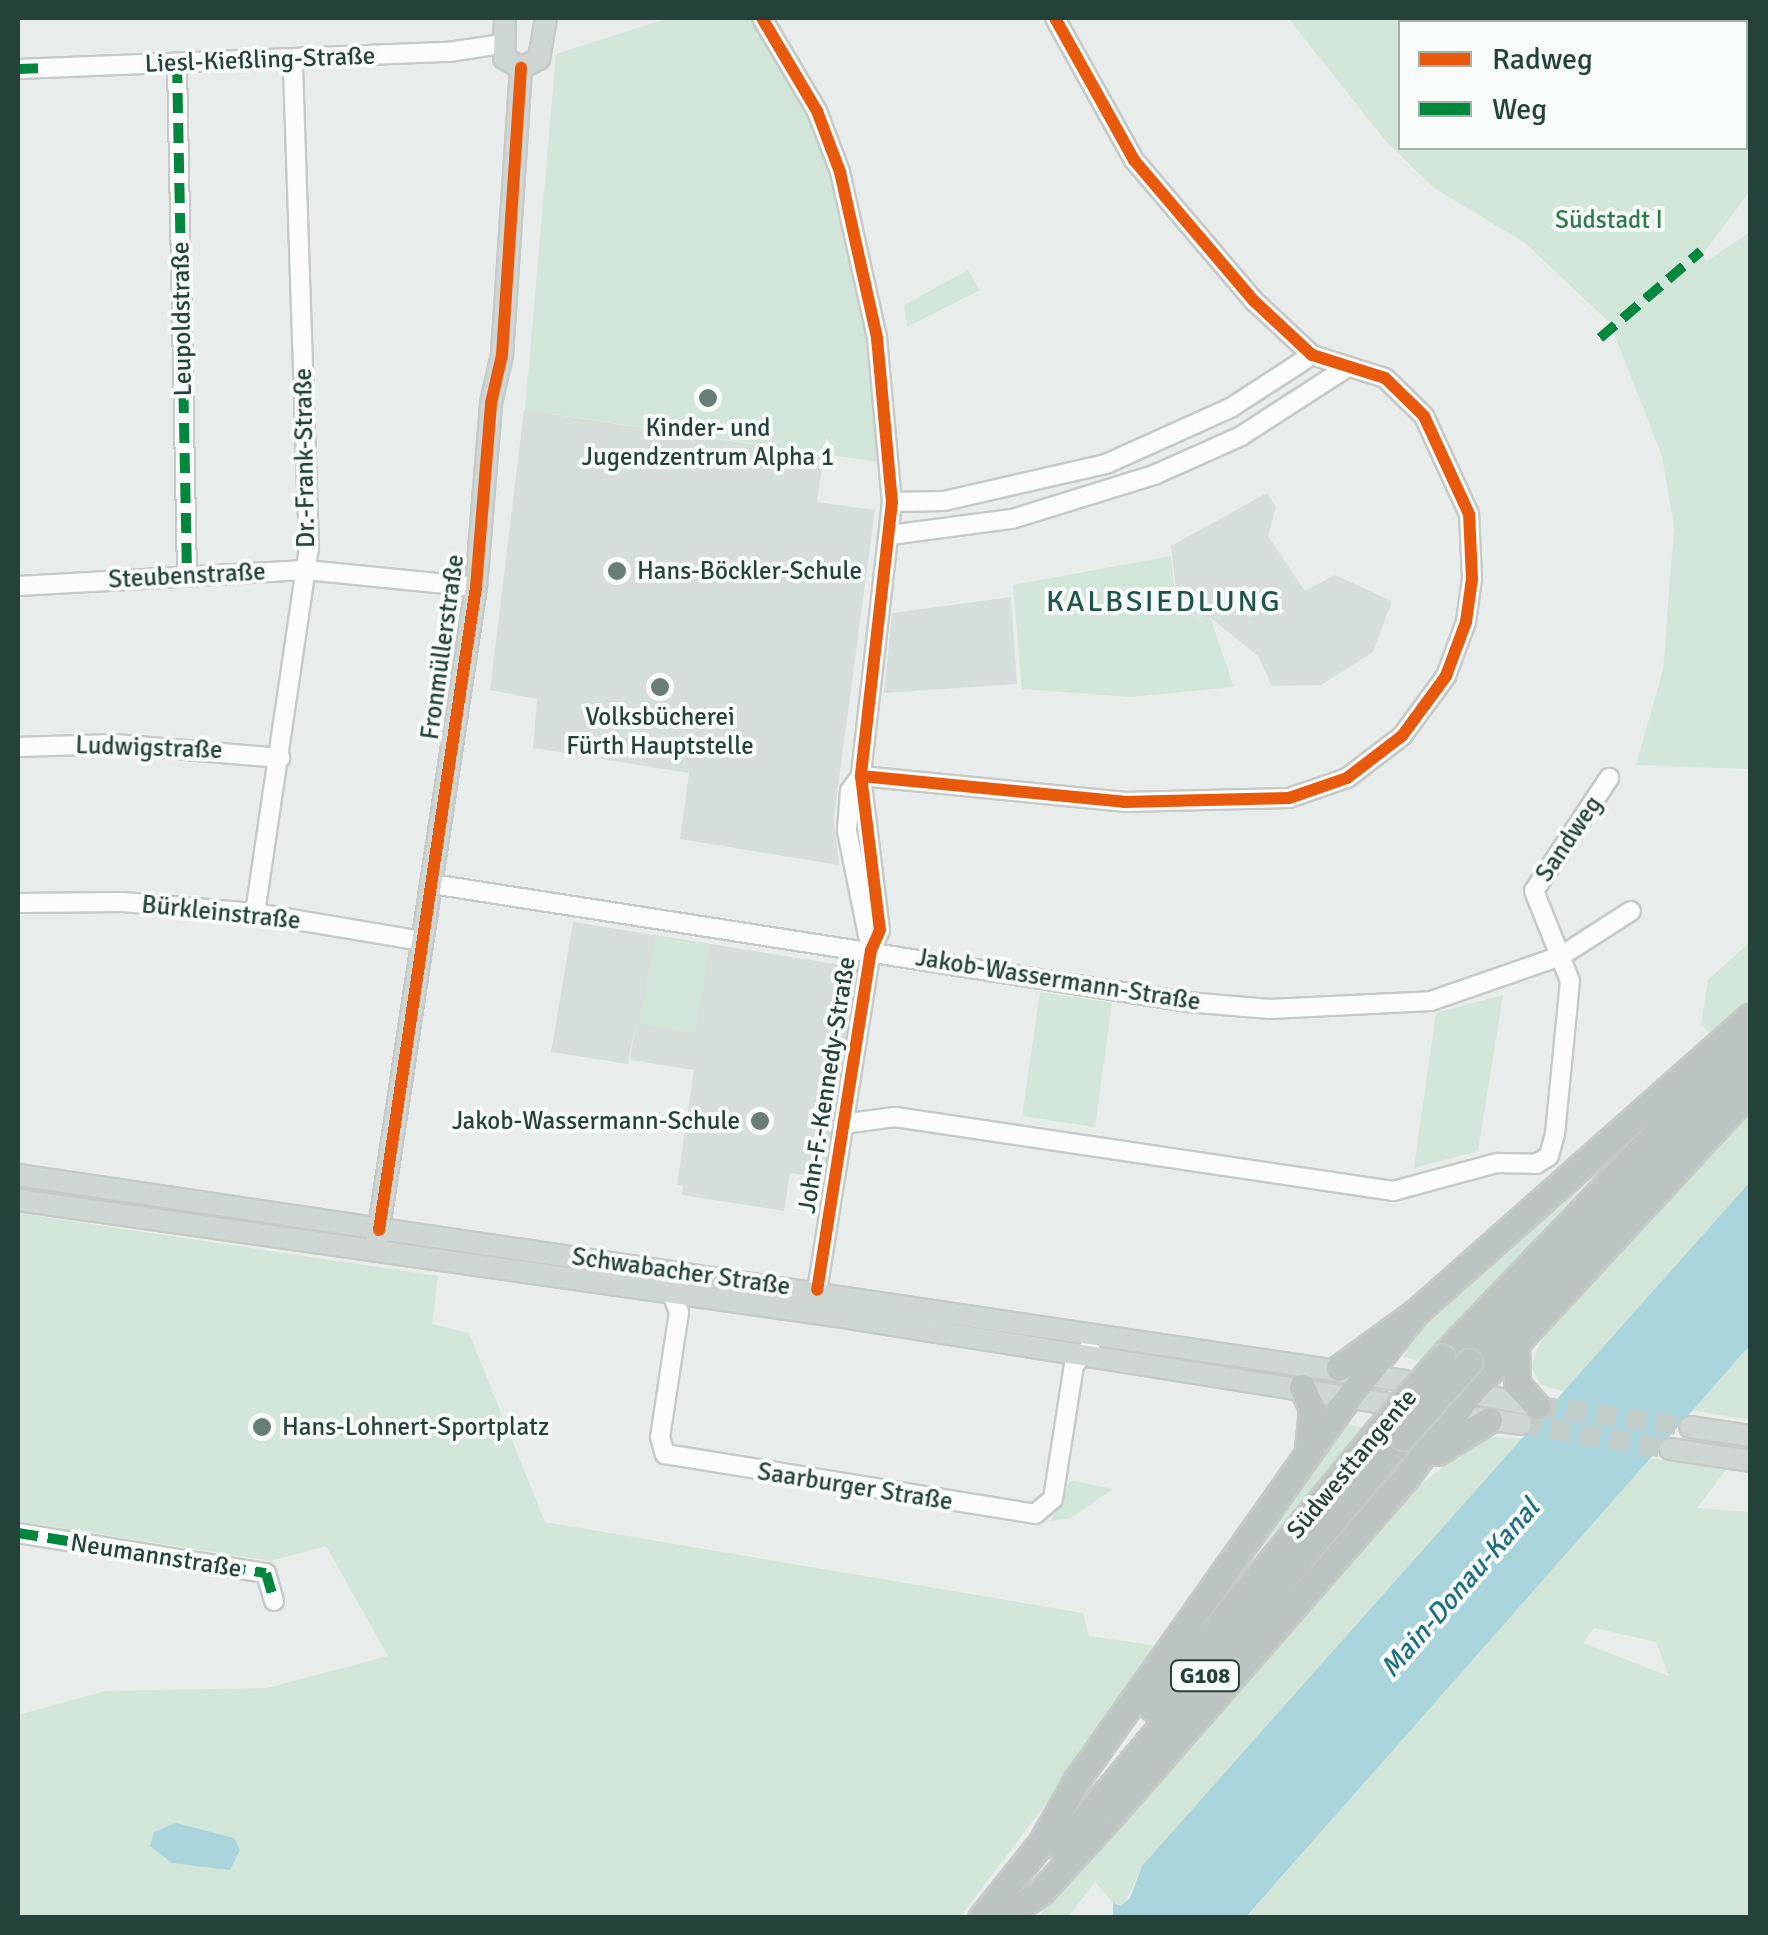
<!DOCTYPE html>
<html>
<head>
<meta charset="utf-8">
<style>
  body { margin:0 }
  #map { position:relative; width:1768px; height:1935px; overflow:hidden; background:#e8edeb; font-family:Signika,sans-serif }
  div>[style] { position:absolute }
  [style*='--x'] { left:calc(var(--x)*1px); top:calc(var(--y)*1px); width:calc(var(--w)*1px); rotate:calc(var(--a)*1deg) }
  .built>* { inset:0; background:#d6dedb }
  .green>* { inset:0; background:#d1e6d8 }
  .water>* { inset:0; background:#a9d4db }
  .major-tunnel>* { height:20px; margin-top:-10px; transform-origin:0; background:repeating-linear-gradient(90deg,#c1cbc8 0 20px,transparent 0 30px) }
  .roads { filter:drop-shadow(2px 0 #c5cac8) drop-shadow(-2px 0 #c5cac8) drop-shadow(0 2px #c5cac8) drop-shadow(0 -2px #c5cac8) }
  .minor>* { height:18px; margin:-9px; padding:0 9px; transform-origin:9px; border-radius:9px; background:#fcfcfc }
  .major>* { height:20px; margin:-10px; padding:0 10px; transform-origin:10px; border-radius:10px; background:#cfd7d5 }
  .highway>* { height:25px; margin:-12.5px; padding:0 12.5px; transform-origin:12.5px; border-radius:12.5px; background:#bcc4c2 }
  .bridges { filter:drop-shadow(2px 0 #c3ccc9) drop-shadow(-2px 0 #c3ccc9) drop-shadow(0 2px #c3ccc9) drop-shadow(0 -2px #c3ccc9) }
  .highway-bridge>* { height:25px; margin:-12.5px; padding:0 12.5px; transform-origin:12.5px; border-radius:12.5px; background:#bcc4c2 }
  .quiet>* { height:10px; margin-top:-5px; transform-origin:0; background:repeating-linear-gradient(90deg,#00873e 0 20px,transparent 0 30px) }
  .cycleway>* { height:12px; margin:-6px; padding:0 6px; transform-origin:6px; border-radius:6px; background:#e8590c }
  .dots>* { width:28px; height:28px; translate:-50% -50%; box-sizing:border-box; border:5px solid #f7fbf9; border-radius:50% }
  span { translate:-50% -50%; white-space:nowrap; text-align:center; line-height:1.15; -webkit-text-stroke:8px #f7fbf9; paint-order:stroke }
  .shield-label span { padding:2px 8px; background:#f7fbf9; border:2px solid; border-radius:8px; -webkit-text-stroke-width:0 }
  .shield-label { font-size:22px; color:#24423a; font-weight:700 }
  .street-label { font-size:25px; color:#24423a }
  .park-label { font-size:25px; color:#2d7a4b }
  .poi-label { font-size:25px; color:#24423a }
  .left { translate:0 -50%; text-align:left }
  .right { translate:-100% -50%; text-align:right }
  .water-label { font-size:28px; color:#1c6f80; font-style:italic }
  .quarter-label { font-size:30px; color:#1f5548; letter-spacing:2.5px }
  .frame { position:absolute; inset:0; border:20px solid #24423a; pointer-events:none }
  .legend { position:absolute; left:1398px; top:20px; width:350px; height:130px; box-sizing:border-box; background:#f7fbf9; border:2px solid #a3b1ad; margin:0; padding:12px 18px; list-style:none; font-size:30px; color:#24423a }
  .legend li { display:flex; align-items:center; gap:20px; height:50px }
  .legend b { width:50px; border:2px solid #a3b1ad }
</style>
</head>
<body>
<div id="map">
  <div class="built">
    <i style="clip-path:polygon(524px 410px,824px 455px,817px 502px,875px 510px,834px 817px,839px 865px,680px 839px,689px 773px,533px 748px,537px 699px,490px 690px)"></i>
    <i style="clip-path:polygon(1267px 493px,1276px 507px,1268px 536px,1305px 591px,1335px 575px,1392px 601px,1373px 652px,1321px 685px,1272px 686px,1258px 656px,1212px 619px,1178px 611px,1171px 546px)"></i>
    <i style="clip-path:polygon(1011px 597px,1017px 684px,884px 693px,892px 613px)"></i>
    <i style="clip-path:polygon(573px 922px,848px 966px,854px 986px,824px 1178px,790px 1173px,784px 1211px,682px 1195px,683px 1186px,677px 1185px,694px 1070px,630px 1060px,636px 1021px,628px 1064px,551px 1052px)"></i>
  </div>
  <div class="green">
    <i style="clip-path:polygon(669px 18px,755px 18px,815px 130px,838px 198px,868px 337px,878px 462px,525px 410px,556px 54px)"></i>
    <i style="clip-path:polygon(evenodd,1288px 18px,1750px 18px,1750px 191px,1702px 255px,1707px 261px,1750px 232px,1750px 769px,1636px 765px,1663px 670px,1674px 527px,1662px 456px,1610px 323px,1525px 243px,1434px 188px,1385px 140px,1288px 18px,1400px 22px,1746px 22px,1746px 148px,1400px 148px,1400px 22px)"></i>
    <i style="clip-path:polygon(968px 270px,980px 290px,907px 327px,904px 305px)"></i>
    <i style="clip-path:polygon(1171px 556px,1177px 612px,1211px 619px,1234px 687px,1130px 697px,1022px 689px,1013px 585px)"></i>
    <i style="clip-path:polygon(655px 936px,710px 944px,695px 1033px,640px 1024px)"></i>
    <i style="clip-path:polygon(1750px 942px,1750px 1000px,1709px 1033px,1701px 1024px,1708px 980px)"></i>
    <i style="clip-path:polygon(1040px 992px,1112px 1003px,1095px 1127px,1022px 1116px)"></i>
    <i style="clip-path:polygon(1503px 995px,1478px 1151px,1414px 1168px,1436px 1013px)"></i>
    <i style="clip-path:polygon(1750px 1104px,1750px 1182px,1565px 1392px,1540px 1384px,1531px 1366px,1546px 1328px)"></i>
    <i style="clip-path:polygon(1612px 1155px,1422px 1362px,1404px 1357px,1413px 1329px)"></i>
    <i style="clip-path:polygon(29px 1190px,99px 1195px,199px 1209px,126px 1207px)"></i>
    <i style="clip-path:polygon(18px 1213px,438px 1276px,432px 1324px,469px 1333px,545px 1522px,1083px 1613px,1089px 1636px,1165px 1647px,960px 1917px,18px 1917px,18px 1715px,105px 1691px,267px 1688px,388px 1656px,326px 1546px,271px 1561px,18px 1521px)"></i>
    <i style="clip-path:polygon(1750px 1345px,1750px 1420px,1690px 1410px,1736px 1356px)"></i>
    <i style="clip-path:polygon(1340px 1421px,1365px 1429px,1236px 1577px)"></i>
    <i style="clip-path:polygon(1483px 1436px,1524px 1439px,1142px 1866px,1124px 1906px,1113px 1903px,1095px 1882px,1068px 1917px,1037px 1918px,1399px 1501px)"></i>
    <i style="clip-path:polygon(evenodd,1648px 1458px,1726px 1470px,1697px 1508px,1750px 1512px,1750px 1917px,1246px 1918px,1648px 1458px,1594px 1628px,1656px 1642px,1669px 1676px,1583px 1643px,1594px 1628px)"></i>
    <i style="clip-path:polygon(1069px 1482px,1074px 1481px,1113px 1489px,1071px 1518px,1051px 1521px)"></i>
  </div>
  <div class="water">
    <i style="clip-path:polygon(1750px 1182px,1750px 1345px,1246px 1917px,1113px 1918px,1113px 1903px,1121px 1906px,1130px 1898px,1142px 1866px)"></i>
    <i style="clip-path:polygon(176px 1823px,234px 1838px,240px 1850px,230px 1870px,172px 1863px,150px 1846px,154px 1832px)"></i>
  </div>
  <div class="major-tunnel">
    <i style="--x:1537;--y:1406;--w:154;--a:7.8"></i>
    <i style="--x:1521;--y:1424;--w:151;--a:9.5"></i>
  </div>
  <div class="roads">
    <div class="minor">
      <i style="--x:762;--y:18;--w:108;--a:59.4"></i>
      <i style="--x:817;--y:111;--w:65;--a:69.3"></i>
      <i style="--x:840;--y:172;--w:170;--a:77.4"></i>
      <i style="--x:877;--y:338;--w:165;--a:84.8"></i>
      <i style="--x:892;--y:502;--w:276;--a:96.5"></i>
      <i style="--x:861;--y:776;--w:155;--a:83"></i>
      <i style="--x:880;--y:930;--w:22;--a:114"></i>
      <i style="--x:871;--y:950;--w:344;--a:99"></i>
      <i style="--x:177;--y:63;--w:513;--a:88.88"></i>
      <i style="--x:18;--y:69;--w:431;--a:-2.3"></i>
      <i style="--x:449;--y:52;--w:54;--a:-8.6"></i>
      <i style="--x:892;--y:502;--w:52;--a:-1.1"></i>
      <i style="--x:944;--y:501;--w:166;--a:-12.9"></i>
      <i style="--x:1106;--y:464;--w:138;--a:-24.3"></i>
      <i style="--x:1232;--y:407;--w:95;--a:-33"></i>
      <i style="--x:890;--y:535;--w:123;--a:-7.5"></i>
      <i style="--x:1012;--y:519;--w:149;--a:-17.2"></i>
      <i style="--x:1154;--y:475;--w:95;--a:-24.1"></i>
      <i style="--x:1241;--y:436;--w:125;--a:-32.9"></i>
      <i style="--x:18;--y:586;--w:288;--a:-3.2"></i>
      <i style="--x:306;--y:570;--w:171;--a:5.7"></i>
      <i style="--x:18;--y:747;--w:96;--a:-1.8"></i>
      <i style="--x:114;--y:744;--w:167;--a:4.8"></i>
      <i style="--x:861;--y:776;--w:264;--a:5.6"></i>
      <i style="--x:1124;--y:802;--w:165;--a:-1.4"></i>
      <i style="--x:1289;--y:798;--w:61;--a:-19"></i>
      <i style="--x:1347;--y:778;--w:69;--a:-37.4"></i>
      <i style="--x:1402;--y:736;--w:74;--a:-53.7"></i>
      <i style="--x:1446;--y:676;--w:58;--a:-69.7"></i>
      <i style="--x:1466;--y:622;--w:43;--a:-82.1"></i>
      <i style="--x:1472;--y:579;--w:65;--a:-92.6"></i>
      <i style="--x:1469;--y:514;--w:108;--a:-114.7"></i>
      <i style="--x:1424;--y:416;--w:54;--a:-135.7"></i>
      <i style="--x:1385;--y:378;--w:77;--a:-162.5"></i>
      <i style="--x:1312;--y:355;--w:79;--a:-137"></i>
      <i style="--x:1254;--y:301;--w:185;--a:-130.4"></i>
      <i style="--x:1134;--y:160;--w:162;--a:-119.1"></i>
      <i style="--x:861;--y:776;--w:19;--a:126"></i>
      <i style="--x:850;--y:791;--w:40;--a:94.3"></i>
      <i style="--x:847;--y:831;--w:121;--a:78.6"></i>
      <i style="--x:432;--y:884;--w:764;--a:8.88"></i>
      <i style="--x:1187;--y:1002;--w:83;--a:4.8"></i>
      <i style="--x:1270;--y:1009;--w:161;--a:-2.8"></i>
      <i style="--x:1431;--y:1001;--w:138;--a:-19.1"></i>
      <i style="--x:1561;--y:956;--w:83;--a:-32.7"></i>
      <i style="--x:18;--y:903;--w:105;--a:-0.5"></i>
      <i style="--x:123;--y:902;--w:132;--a:4.8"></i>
      <i style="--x:255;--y:913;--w:170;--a:9.5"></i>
      <i style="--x:255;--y:913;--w:368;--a:-81.6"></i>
      <i style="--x:309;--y:549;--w:490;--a:-91.9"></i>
      <i style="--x:843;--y:1124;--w:52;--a:-7.7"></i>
      <i style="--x:895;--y:1117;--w:503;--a:8.45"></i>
      <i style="--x:1393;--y:1191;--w:108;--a:-15.1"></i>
      <i style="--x:1497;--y:1163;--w:39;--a:1"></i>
      <i style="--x:1536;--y:1164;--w:15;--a:-32"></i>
      <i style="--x:1549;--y:1156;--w:23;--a:-75"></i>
      <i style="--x:1555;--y:1134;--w:154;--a:-84.4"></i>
      <i style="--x:1570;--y:981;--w:97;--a:-111.8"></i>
      <i style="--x:1534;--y:891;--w:136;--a:-56.4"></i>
      <i style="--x:669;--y:1286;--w:28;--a:69"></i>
      <i style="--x:679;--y:1312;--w:126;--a:98.6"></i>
      <i style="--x:660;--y:1437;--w:18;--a:74"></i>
      <i style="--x:665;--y:1454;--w:375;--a:9.2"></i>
      <i style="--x:1035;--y:1514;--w:23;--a:-40"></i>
      <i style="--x:1053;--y:1499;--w:136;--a:-81.1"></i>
      <i style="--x:1074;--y:1365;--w:24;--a:-48"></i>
      <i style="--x:18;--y:1533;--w:251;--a:9.2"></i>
      <i style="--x:266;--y:1573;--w:29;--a:74"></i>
    </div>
    <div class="major">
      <i style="--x:505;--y:18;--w:40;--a:91.4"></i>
      <i style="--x:504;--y:58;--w:20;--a:30"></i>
      <i style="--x:521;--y:68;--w:20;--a:-27"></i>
      <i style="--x:539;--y:59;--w:42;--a:-80.3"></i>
      <i style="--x:18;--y:1175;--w:1401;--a:8.45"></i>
      <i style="--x:18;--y:1200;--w:839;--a:8.08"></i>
      <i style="--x:849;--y:1318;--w:542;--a:9.03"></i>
      <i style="--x:377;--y:1241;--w:661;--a:-81.39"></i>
      <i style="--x:476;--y:587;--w:185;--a:-85.3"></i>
      <i style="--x:491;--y:403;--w:49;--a:-77.1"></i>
      <i style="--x:502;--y:355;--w:288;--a:-86.2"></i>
      <i style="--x:1460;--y:1391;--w:78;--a:11"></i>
      <i style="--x:1478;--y:1418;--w:43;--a:7.9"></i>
      <i style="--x:1690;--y:1427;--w:61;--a:8.5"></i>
      <i style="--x:1670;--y:1449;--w:81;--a:8.5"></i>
    </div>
    <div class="highway">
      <i style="--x:1516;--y:1348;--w:36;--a:88"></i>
      <i style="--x:1517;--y:1384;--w:30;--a:48"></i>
      <i style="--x:1442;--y:1357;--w:446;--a:-46.3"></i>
      <i style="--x:1469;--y:1362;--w:408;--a:-46.5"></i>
      <i style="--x:1339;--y:1368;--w:95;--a:-36"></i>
      <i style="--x:1416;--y:1312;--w:446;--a:-41.5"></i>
      <i style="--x:1302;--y:1387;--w:23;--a:65"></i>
      <i style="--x:1312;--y:1408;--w:41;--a:95.6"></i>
      <i style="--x:1437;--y:1452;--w:61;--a:-31.6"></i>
      <i style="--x:1151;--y:1707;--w:356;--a:-50.6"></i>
      <i style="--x:1040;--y:1845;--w:73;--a:-60.6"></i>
      <i style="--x:1076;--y:1781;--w:452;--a:-54.7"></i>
      <i style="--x:1337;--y:1412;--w:127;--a:-51.7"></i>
      <i style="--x:1060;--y:1848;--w:535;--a:-50.24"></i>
      <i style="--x:1006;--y:1915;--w:42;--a:-33.3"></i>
      <i style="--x:1041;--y:1892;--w:110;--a:-47.6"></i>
      <i style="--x:1115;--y:1811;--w:443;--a:-48.9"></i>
      <i style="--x:1406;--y:1477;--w:106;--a:-52.7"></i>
      <i style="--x:1470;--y:1393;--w:412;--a:-47.2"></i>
      <i style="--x:981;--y:1918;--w:110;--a:-51.3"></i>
    </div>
  </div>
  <div class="bridges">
    <div class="highway-bridge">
      <i style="--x:1377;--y:1432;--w:99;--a:-49.1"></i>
      <i style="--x:1402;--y:1437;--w:101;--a:-48.2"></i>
    </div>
  </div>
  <div class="quiet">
    <i style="--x:177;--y:63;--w:513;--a:88.88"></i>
    <i style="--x:18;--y:69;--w:25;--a:-2"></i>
    <i style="--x:1600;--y:338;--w:133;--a:-40.7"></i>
    <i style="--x:18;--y:1533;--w:251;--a:9.2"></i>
    <i style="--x:266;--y:1573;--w:29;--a:74"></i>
  </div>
  <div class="cycleway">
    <i style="--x:762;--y:18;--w:108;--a:59.4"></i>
    <i style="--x:817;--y:111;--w:65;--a:69.3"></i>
    <i style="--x:840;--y:172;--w:170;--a:77.4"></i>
    <i style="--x:877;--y:338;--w:165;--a:84.8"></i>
    <i style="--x:892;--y:502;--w:276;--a:96.5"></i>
    <i style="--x:861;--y:776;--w:155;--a:83"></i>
    <i style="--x:880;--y:930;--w:22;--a:114"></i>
    <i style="--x:871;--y:950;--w:344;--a:99"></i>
    <i style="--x:861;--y:776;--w:264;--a:5.6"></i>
    <i style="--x:1124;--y:802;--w:165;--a:-1.4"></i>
    <i style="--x:1289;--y:798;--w:61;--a:-19"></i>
    <i style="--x:1347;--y:778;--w:69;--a:-37.4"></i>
    <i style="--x:1402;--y:736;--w:74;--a:-53.7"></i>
    <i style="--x:1446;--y:676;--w:58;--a:-69.7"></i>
    <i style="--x:1466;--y:622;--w:43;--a:-82.1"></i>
    <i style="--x:1472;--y:579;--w:65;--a:-92.6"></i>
    <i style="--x:1469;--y:514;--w:108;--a:-114.7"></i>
    <i style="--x:1424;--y:416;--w:54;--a:-135.7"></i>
    <i style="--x:1385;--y:378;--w:77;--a:-162.5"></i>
    <i style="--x:1312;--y:355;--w:79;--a:-137"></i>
    <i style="--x:1254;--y:301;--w:185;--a:-130.4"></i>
    <i style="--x:1134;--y:160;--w:162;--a:-119.1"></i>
    <i style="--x:379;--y:1230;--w:650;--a:-81.42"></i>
    <i style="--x:476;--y:587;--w:185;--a:-85.3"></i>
    <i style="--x:491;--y:403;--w:49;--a:-77.1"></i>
    <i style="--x:502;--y:355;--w:288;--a:-86.2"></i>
  </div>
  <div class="dots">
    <i style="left:708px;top:398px;background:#697e78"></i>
    <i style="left:617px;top:571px;background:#697e78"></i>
    <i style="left:660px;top:687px;background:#697e78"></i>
    <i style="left:760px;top:1121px;background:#697e78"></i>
    <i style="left:262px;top:1427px;background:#697e78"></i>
  </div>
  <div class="shield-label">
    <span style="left:1205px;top:1676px">G108</span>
  </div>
  <div class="street-label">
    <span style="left:260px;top:60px;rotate:-2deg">Liesl-Kießling-Straße</span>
    <span style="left:182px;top:319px;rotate:-91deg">Leupoldstraße</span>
    <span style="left:305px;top:458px;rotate:-91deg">Dr.-Frank-Straße</span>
    <span style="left:187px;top:576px;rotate:-3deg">Steubenstraße</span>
    <span style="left:443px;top:647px;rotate:-82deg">Fronmüllerstraße</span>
    <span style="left:149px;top:748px;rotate:2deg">Ludwigstraße</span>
    <span style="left:1569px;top:839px;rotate:-56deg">Sandweg</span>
    <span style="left:221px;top:913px;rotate:6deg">Bürkleinstraße</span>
    <span style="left:1058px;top:980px;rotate:9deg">Jakob-Wassermann-Straße</span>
    <span style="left:827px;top:1085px;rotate:-81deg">John-F.-Kennedy-Straße</span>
    <span style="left:681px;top:1272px;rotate:8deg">Schwabacher Straße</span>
    <span style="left:1352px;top:1464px;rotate:-50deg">Südwesttangente</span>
    <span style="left:855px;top:1487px;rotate:9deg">Saarburger Straße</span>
    <span style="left:156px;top:1556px;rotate:9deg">Neumannstraße</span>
  </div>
  <div class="park-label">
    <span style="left:1609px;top:220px">Südstadt I</span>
  </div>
  <div class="poi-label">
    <span style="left:708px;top:443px">Kinder- und<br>Jugendzentrum Alpha 1</span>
    <span class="left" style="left:637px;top:571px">Hans-Böckler-Schule</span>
    <span style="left:660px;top:732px">Volksbücherei<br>Fürth Hauptstelle</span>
    <span class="right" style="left:740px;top:1121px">Jakob-Wassermann-Schule</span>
    <span class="left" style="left:282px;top:1427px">Hans-Lohnert-Sportplatz</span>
  </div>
  <div class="water-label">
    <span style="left:1460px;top:1588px;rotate:-49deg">Main-Donau-Kanal</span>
  </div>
  <div class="quarter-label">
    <span style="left:1164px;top:602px">KALBSIEDLUNG</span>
  </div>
  <div class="frame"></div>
  <ul class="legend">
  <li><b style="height:12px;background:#e8590c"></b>Radweg</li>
  <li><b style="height:12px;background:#00873e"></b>Weg</li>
  </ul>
</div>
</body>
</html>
